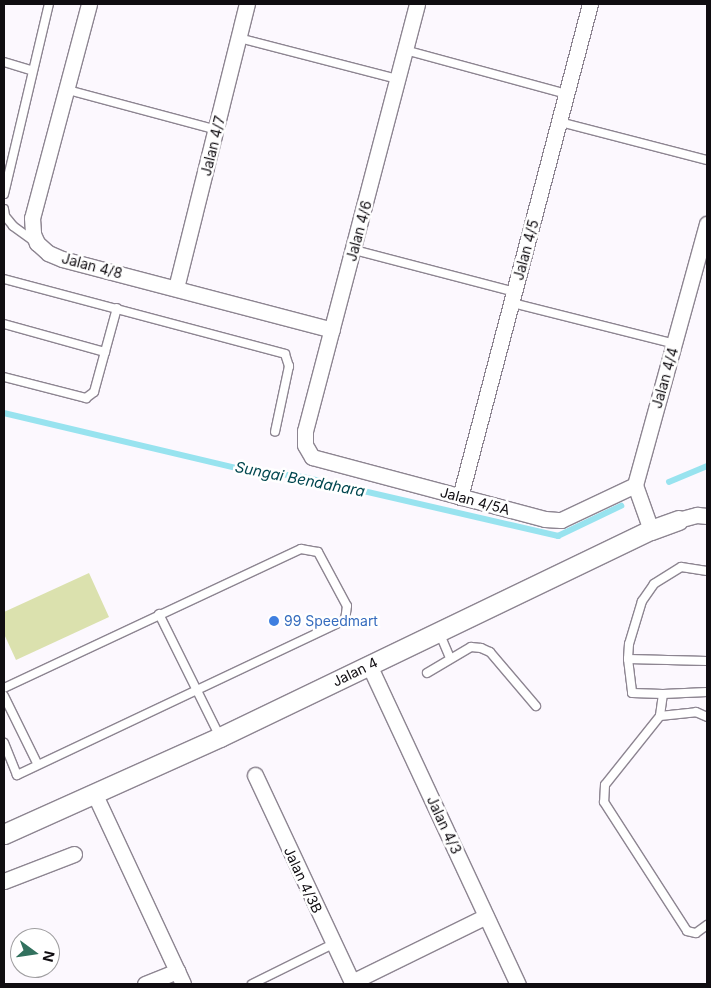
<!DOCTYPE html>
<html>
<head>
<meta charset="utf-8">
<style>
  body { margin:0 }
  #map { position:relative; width:711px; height:988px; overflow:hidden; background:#fcf8fe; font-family:Inter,sans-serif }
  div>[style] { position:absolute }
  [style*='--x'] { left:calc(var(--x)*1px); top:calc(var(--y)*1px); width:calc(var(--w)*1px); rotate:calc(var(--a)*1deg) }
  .green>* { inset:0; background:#dbe1ae }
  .stream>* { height:5.5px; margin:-2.75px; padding:0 2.75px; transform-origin:2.75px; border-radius:2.75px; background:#98e3ef }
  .roads { filter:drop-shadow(1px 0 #8d8591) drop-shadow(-1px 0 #8d8591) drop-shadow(0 1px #8d8591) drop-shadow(0 -1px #8d8591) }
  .service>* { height:8px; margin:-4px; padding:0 4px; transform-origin:4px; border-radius:4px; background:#fff }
  .minor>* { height:15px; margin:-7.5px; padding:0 7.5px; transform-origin:7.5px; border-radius:7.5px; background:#fff }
  .tertiary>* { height:19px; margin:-9.5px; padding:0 9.5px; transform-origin:9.5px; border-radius:9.5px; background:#fff }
  .dots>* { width:14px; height:14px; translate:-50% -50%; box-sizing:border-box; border:2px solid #fff; border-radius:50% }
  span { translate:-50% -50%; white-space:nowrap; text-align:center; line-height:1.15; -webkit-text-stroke:5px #fff; paint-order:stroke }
  .street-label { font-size:14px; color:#100d11 }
  .shop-label { font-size:14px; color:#366cbe }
  .left { translate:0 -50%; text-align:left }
  .water-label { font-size:15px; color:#00464f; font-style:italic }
  .frame { position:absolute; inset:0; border:5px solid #100d11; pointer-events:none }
  .north { position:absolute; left:10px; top:928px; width:50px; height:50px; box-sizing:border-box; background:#fff; border:1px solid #9f9ea0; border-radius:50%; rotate:104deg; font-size:14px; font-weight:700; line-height:20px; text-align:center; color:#100d11 }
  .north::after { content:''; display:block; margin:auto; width:18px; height:22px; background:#32715e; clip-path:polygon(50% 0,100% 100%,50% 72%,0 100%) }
</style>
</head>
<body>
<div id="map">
  <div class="green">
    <i style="clip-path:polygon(89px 573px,109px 617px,16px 660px,4px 634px,4px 612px)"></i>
  </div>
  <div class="stream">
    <i style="--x:4;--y:413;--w:239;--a:13.3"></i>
    <i style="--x:237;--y:468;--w:67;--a:7.8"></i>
    <i style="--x:303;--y:477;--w:262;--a:13"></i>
    <i style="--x:558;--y:536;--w:70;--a:-25.5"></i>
    <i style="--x:669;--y:482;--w:41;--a:-22.8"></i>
  </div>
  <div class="roads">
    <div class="service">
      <i style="--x:239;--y:38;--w:164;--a:14.5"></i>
      <i style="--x:405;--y:50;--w:168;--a:15.2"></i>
      <i style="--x:4;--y:62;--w:28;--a:17"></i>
      <i style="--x:68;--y:90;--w:154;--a:15"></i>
      <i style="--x:560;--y:122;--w:152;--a:14.5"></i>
      <i style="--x:4;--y:194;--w:195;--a:-76.7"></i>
      <i style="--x:4;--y:209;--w:7;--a:82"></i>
      <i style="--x:5;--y:216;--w:13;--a:51"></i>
      <i style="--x:13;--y:226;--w:27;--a:36"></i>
      <i style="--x:354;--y:250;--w:166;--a:14.6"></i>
      <i style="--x:4;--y:279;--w:291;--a:14.9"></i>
      <i style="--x:285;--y:354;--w:13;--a:72"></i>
      <i style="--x:289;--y:366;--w:67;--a:102"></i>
      <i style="--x:513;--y:303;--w:167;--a:14.2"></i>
      <i style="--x:4;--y:324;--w:105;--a:15.5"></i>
      <i style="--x:4;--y:377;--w:85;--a:14.4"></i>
      <i style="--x:86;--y:398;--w:10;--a:-37"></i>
      <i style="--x:94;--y:392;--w:87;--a:-74.7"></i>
      <i style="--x:707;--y:571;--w:26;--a:-171"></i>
      <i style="--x:681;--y:567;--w:32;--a:148"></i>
      <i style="--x:654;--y:584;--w:21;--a:125"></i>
      <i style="--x:642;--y:601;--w:45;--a:106.8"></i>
      <i style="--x:629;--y:644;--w:15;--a:94"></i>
      <i style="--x:628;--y:659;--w:34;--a:83"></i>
      <i style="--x:632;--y:693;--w:31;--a:2"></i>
      <i style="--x:663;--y:694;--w:44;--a:-2.6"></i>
      <i style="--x:159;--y:614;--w:137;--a:63.6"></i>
      <i style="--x:439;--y:632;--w:28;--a:67"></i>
      <i style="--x:628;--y:659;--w:79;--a:1.5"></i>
      <i style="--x:427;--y:673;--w:51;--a:-30.6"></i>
      <i style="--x:471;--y:647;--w:10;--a:6"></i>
      <i style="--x:481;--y:648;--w:10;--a:24"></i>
      <i style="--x:490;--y:652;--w:71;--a:49.6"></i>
      <i style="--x:4;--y:688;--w:328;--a:-25.1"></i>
      <i style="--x:301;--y:549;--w:17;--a:10"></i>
      <i style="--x:318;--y:552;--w:61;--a:61.8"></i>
      <i style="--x:347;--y:606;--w:14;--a:98"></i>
      <i style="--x:345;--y:620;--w:363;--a:154.7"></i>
      <i style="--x:17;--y:775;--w:35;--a:-112"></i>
      <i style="--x:663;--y:694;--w:22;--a:98"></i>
      <i style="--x:660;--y:716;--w:88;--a:128.6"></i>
      <i style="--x:605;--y:785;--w:17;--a:93"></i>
      <i style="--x:604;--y:802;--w:153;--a:57.2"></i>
      <i style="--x:687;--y:931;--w:9;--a:13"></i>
      <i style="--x:696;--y:933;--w:14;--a:-36"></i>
      <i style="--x:4;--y:696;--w:75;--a:63.8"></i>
      <i style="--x:660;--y:716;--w:36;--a:-6"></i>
      <i style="--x:696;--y:712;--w:12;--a:24"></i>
      <i style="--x:252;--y:984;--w:90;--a:-26.3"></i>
    </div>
    <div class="minor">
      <i style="--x:89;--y:4;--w:221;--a:104.9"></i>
      <i style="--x:32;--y:218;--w:16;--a:86"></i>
      <i style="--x:33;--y:234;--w:10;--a:66"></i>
      <i style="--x:37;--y:243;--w:15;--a:42"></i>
      <i style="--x:48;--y:253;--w:15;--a:23"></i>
      <i style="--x:62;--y:259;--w:279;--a:14.7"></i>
      <i style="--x:417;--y:4;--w:441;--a:104.7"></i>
      <i style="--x:305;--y:431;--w:14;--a:90"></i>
      <i style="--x:305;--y:445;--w:14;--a:60"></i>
      <i style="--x:312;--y:457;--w:241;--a:14.9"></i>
      <i style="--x:545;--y:519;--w:16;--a:4"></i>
      <i style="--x:561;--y:520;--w:82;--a:-25.3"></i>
      <i style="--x:176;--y:288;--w:293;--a:-76"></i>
      <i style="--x:460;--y:497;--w:510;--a:-75.23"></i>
      <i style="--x:678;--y:520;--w:20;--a:-15"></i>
      <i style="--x:697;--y:515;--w:10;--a:6"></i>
      <i style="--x:651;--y:530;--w:48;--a:-109.6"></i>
      <i style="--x:635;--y:485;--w:271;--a:-74.6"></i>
      <i style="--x:369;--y:665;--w:352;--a:65"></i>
      <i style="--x:255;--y:775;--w:231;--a:64.9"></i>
      <i style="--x:95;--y:795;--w:208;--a:65"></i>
      <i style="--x:4;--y:881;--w:75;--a:-21.1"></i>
      <i style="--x:352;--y:982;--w:149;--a:-26.2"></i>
      <i style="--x:145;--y:984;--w:35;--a:-22"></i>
    </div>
    <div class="tertiary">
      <i style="--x:4;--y:834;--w:237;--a:-24.2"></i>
      <i style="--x:220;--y:737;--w:478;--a:-25.7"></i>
      <i style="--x:651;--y:530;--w:29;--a:-20"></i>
    </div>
  </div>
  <div class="dots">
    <i style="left:274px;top:621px;background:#3f7fe0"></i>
  </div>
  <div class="street-label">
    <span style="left:213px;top:146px;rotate:-76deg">Jalan 4/7</span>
    <span style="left:359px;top:231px;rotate:-75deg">Jalan 4/6</span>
    <span style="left:526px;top:250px;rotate:-75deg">Jalan 4/5</span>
    <span style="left:92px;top:266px;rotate:15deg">Jalan 4/8</span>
    <span style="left:665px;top:378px;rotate:-74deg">Jalan 4/4</span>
    <span style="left:475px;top:501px;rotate:15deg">Jalan 4/5A</span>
    <span style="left:355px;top:672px;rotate:-26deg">Jalan 4</span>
    <span style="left:444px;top:825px;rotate:65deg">Jalan 4/3</span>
    <span style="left:303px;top:880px;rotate:65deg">Jalan 4/3B</span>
  </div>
  <div class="shop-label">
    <span class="left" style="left:284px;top:621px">99 Speedmart</span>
  </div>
  <div class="water-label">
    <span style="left:300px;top:479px;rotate:11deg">Sungai Bendahara</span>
  </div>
  <div class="frame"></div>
  <div class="north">N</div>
</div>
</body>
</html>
